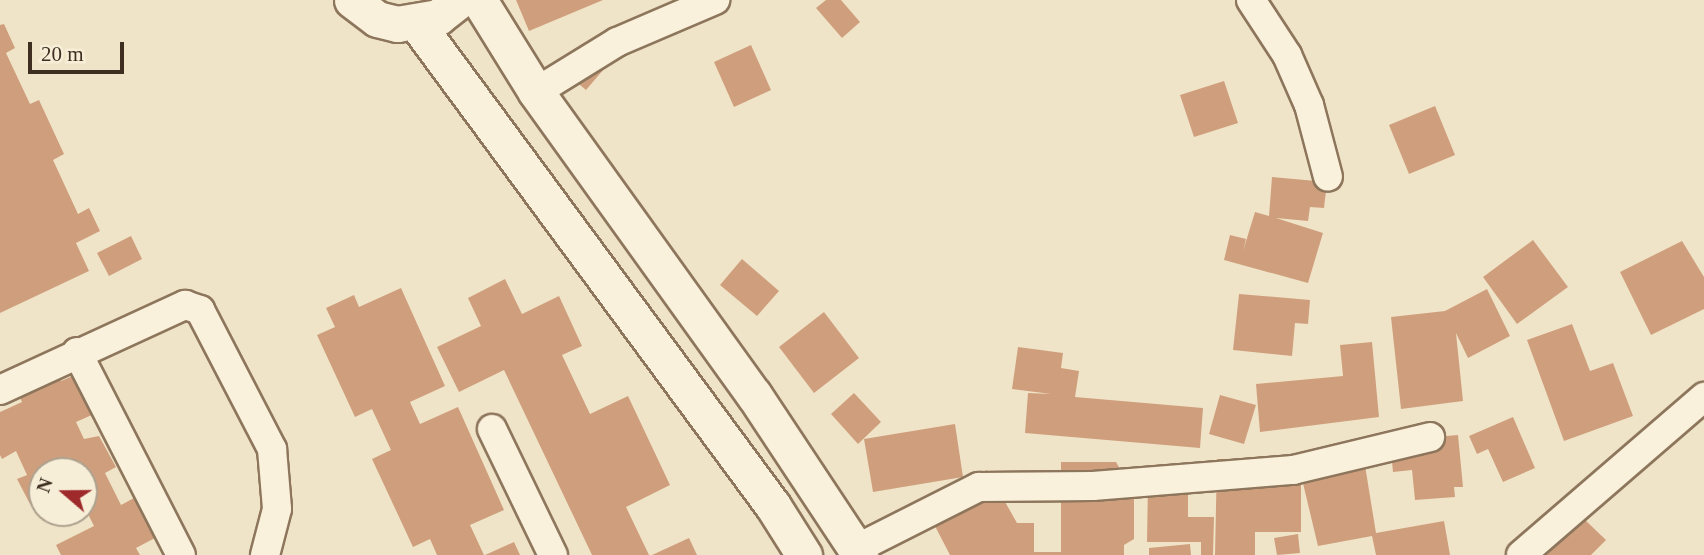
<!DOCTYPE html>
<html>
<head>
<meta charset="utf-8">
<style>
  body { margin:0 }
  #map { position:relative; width:1704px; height:555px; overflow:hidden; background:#f0e4c8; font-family:Georgia,serif }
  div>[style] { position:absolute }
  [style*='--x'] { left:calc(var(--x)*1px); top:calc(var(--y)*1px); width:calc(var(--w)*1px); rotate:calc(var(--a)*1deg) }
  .building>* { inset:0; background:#cf9f7d }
  .roads { filter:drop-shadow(2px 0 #8d765c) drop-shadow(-2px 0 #8d765c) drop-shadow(0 2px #8d765c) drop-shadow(0 -2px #8d765c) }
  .minor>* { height:28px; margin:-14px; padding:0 14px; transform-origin:14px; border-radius:14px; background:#faf1dc }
  .tertiary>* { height:35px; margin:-17.5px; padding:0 17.5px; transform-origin:17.5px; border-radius:17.5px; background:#faf1dc }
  span { translate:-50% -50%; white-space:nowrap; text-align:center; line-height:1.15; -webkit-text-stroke:7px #f7eed8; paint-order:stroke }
  .north { position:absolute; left:28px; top:457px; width:70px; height:70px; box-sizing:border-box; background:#f7eed8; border:2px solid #ada18e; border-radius:50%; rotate:290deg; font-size:19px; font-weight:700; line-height:28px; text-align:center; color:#3d2e20 }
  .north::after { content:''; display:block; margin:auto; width:24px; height:32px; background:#9e2a2b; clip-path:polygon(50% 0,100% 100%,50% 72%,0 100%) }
  .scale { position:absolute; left:28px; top:42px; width:96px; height:32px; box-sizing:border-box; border:4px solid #3d2e20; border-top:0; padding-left:9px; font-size:21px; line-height:24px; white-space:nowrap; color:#3d2e20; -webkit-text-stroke:5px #f7eed8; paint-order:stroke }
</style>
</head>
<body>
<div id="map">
  <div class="building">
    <i style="clip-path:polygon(516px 0,603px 0,529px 31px)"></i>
    <i style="clip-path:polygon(826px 0,841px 0,860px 22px,842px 38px,816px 8px)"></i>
    <i style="clip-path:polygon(4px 24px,15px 48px,6px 53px,30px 104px,39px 100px,64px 154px,53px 160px,78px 214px,89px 208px,100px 231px,76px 243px,89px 271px,0 313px,0 25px)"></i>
    <i style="clip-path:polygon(751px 45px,771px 90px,734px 107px,714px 62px)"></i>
    <i style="clip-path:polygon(610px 62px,586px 90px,568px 75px)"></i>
    <i style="clip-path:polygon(1224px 81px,1238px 123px,1194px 137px,1180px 95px)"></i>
    <i style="clip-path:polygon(1435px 106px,1455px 155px,1409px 174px,1389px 125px)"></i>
    <i style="clip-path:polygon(1272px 177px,1327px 182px,1324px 208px,1310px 207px,1308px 221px,1276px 218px,1323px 233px,1308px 283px,1224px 260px,1230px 235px,1246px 239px,1243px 251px,1255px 212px,1269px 216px)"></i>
    <i style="clip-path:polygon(131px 236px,142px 259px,109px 276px,97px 253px)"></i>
    <i style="clip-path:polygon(1533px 240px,1568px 287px,1517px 324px,1483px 277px)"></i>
    <i style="clip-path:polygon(1682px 241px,1704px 277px,1704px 309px,1651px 335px,1620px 272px)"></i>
    <i style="clip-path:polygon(742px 259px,779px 291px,757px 316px,720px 285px)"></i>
    <i style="clip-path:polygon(505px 279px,522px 314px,559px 296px,582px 346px,562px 355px,590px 414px,628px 396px,670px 485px,626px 507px,649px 555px,592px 555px,504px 370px,459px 392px,437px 347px,481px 326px,468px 298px)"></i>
    <i style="clip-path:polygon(401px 288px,445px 386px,410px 402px,420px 424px,458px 407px,504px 510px,470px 525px,484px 555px,437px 555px,430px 539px,413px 547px,372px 459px,391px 450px,372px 409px,355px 417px,317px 335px,335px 327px,326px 308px,354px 295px,359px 307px)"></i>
    <i style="clip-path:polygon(1487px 289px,1510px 336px,1468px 358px,1456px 333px,1463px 401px,1401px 409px,1391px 317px,1445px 311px)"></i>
    <i style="clip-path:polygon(1239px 294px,1310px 300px,1308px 324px,1295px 323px,1292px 356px,1233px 350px)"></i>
    <i style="clip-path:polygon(824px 312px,859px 358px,814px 393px,779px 347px)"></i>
    <i style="clip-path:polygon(1572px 324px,1590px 371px,1613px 363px,1633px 416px,1564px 441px,1527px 340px)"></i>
    <i style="clip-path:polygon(1372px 342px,1379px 417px,1260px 432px,1256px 384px,1343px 376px,1340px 345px)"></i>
    <i style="clip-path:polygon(1018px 347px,1063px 353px,1061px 368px,1079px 371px,1075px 397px,1203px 408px,1200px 448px,1025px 433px,1028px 393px,1051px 394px,1012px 389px)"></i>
    <i style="clip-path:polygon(54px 366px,61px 381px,75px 375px,94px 414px,76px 422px,84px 439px,99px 436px,116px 467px,105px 473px,121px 505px,134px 498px,155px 538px,136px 548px,140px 555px,61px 555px,56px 545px,94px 526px,84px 506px,84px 471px,42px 471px,42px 498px,30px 504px,17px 479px,27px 475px,16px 451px,2px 459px,0 455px,0 412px,22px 402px,14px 385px)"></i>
    <i style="clip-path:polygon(854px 393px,881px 422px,858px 444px,831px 414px)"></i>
    <i style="clip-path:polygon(1220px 395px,1256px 405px,1244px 444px,1209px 434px)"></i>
    <i style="clip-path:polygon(1513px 417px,1535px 468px,1503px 482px,1488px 449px,1477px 454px,1469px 436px)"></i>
    <i style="clip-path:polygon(955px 424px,963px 477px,873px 492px,864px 439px)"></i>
    <i style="clip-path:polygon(1458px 435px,1463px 487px,1454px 487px,1455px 497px,1415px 500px,1412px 470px,1393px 472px,1390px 441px)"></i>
    <i style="clip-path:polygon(1362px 447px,1376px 533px,1444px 521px,1450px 555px,1376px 555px,1372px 536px,1318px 546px,1301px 475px,1301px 532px,1255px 532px,1255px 555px,1215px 555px,1217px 459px,1299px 459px)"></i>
    <i style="clip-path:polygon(1061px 462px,1116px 462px,1134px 494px,1134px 539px,1124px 545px,1124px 555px,950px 555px,924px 505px,987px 470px,1017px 523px,1034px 523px,1034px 552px,1061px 552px)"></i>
    <i style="clip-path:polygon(1148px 481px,1188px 481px,1188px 517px,1214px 517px,1213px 555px,1201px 555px,1201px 542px,1147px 542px)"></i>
    <i style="clip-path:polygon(1583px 518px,1606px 540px,1591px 555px,1525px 555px)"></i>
    <i style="clip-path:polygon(1298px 534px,1300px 553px,1277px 555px,1274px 538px)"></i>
    <i style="clip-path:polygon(689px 538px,697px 555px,652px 555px)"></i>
    <i style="clip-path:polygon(514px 542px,520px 555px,485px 555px)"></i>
    <i style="clip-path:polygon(1190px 544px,1191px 555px,1149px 555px,1149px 548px)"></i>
  </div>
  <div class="roads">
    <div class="minor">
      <i style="--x:1251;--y:0;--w:66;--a:56.8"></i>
      <i style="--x:1287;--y:55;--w:55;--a:66.3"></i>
      <i style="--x:1309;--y:105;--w:74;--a:75.2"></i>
      <i style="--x:536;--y:92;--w:95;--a:-31.7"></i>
      <i style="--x:617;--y:42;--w:107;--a:-23.2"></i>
      <i style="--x:77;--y:352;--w:228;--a:62.9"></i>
      <i style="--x:0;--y:390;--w:204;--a:-24.7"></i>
      <i style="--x:185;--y:305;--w:16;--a:18"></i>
      <i style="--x:200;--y:310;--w:157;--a:62.6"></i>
      <i style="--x:272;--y:449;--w:60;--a:85.2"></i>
      <i style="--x:277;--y:509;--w:48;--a:104.6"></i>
      <i style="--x:492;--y:429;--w:140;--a:64.2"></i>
      <i style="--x:856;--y:549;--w:138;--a:-26.8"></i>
      <i style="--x:979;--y:487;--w:114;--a:-0.5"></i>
      <i style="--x:1093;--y:486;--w:201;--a:-4.6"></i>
      <i style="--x:1293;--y:470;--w:141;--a:-13.5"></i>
      <i style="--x:1521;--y:555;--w:242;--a:-40.8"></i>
    </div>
    <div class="tertiary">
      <i style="--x:352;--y:0;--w:31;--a:37"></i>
      <i style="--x:377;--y:19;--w:21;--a:14"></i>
      <i style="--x:397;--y:24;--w:42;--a:-9.7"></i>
      <i style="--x:438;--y:17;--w:28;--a:-38"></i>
      <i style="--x:479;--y:0;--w:108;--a:58.2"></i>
      <i style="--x:536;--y:92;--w:373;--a:54.3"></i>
      <i style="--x:754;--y:395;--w:192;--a:56.5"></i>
      <i style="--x:417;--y:24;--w:599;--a:53.55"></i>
      <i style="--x:773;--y:506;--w:58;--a:57.7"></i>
    </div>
  </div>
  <div class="north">N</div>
  <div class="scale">20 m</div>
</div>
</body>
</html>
